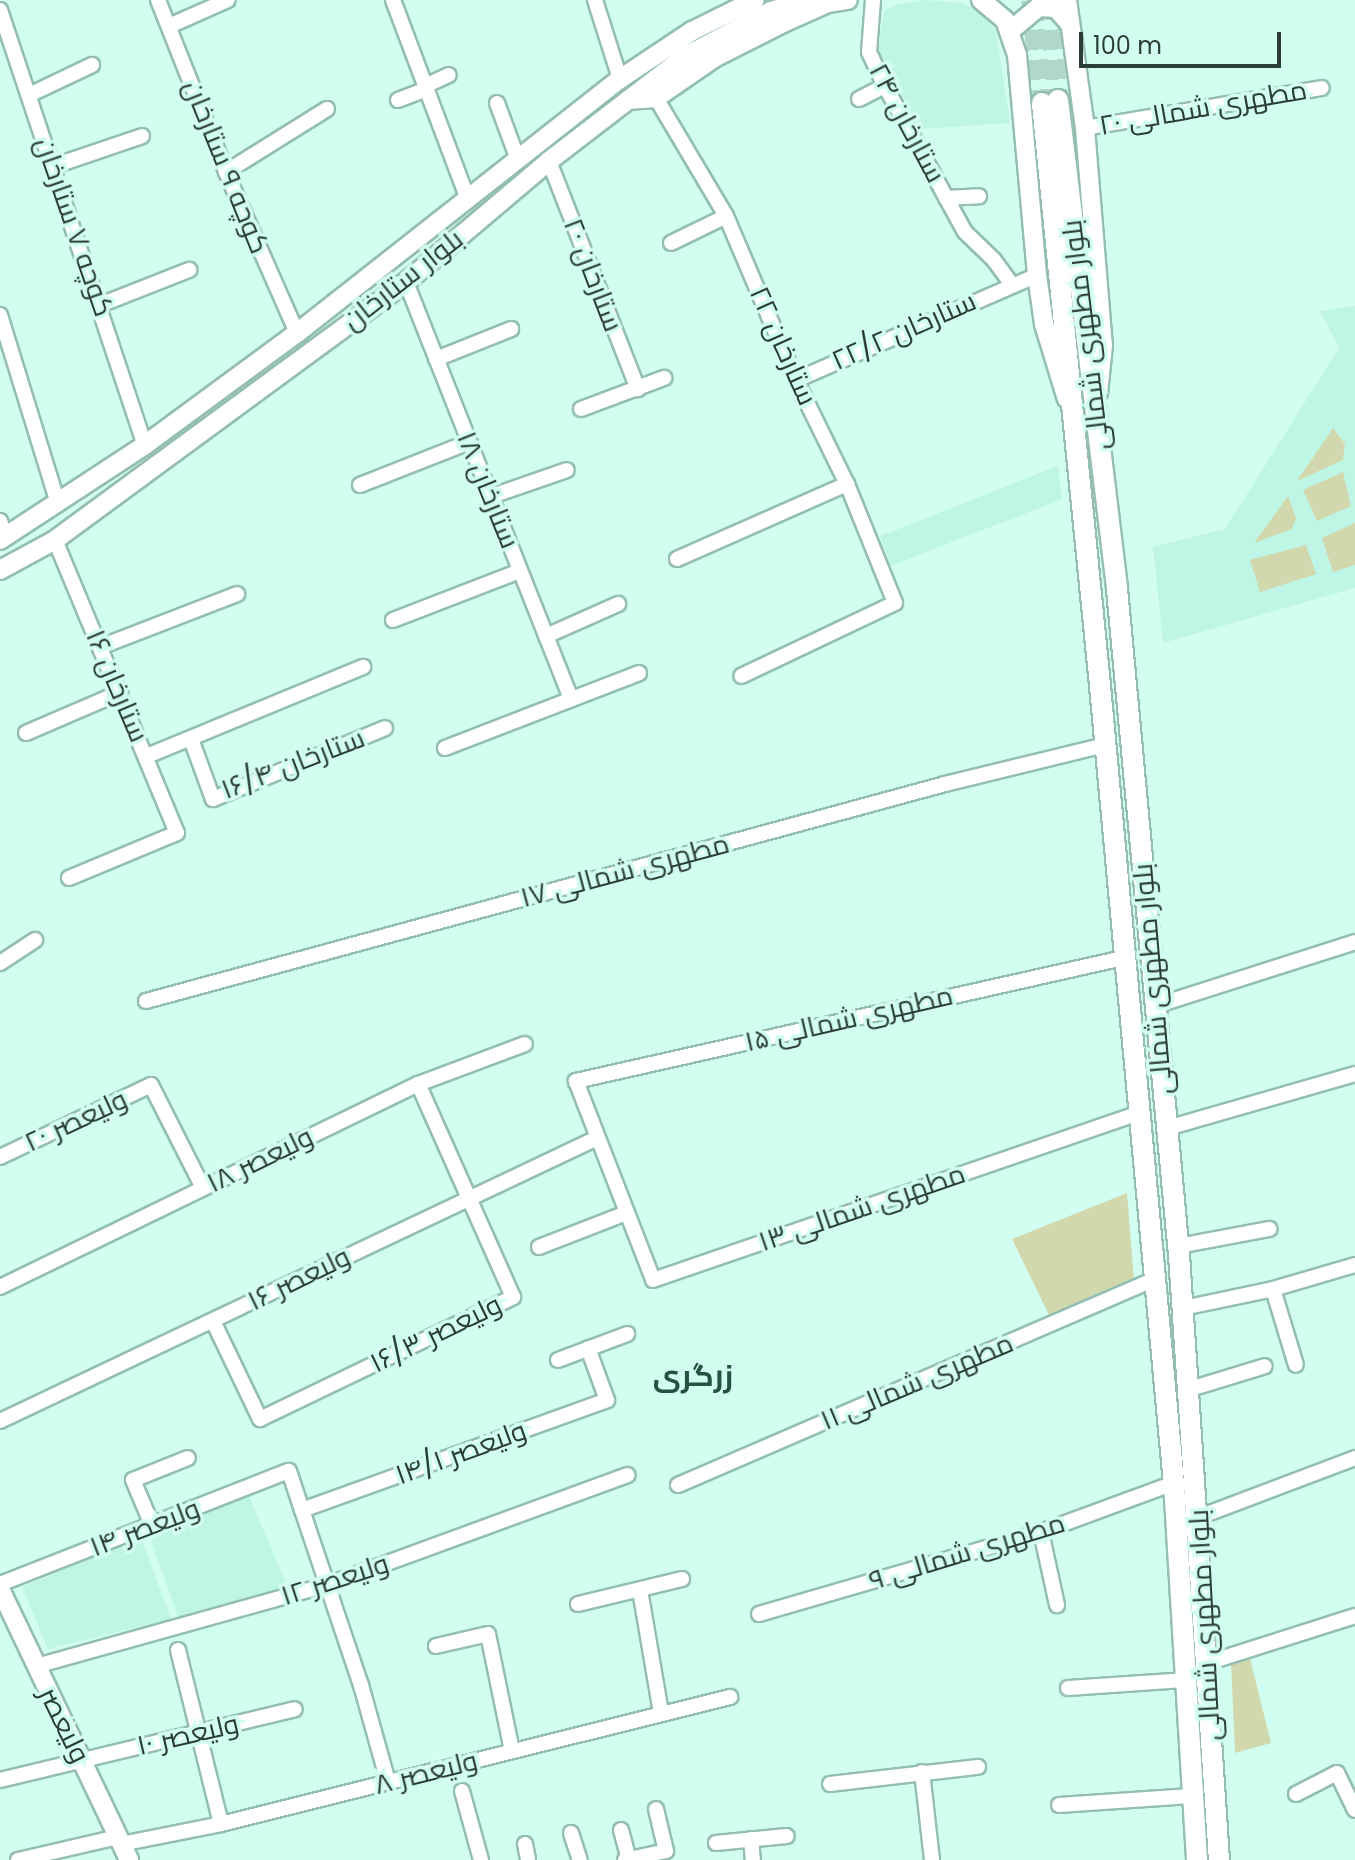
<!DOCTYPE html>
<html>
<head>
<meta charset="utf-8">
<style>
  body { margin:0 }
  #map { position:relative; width:1355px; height:1860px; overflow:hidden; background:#d2fef1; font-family:Poppins,Cairo,sans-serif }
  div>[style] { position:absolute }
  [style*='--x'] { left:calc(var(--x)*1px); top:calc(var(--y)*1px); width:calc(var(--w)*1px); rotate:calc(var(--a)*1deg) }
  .built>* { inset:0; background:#bff5e5 }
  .green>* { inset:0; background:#d2d8ae }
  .primary-tunnel>* { height:20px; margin-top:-10px; transform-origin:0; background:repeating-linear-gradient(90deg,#b1d7cc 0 20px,transparent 0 30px) }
  .roads { filter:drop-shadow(2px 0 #93beb1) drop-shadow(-2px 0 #93beb1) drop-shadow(0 2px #93beb1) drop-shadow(0 -2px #93beb1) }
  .minor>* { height:14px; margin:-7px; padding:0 7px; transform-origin:7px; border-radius:7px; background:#fff }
  .secondary>* { height:18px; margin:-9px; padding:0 9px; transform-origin:9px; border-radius:9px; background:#fff }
  .primary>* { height:20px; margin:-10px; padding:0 10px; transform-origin:10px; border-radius:10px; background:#fff }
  span { translate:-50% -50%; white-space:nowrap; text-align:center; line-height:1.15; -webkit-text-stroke:7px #d2fef1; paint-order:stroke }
  .street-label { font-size:28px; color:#2b3d38 }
  .neighbourhood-label { font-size:30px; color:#285045; font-weight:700 }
  .scale { position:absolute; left:1079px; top:32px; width:202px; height:36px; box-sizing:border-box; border:4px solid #2b3d38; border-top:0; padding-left:10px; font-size:24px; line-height:28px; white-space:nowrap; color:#2b3d38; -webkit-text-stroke:6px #d2fef1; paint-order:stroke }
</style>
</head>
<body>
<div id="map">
  <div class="built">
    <i style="clip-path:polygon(925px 0,961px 3px,976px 10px,996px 30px,1010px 123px,921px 129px,878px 51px,884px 12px,895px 5px)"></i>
    <i style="clip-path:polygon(1355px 306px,1355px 588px,1163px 643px,1153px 547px,1225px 529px,1339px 348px,1320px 311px)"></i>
    <i style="clip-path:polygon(1058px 466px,1062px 499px,891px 566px,880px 536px)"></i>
    <i style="clip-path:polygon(248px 1494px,290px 1592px,179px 1619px,150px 1538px)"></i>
    <i style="clip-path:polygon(141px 1538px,171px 1619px,48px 1649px,22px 1587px)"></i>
  </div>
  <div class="green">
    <i style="clip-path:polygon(1333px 428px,1345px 444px,1343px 460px,1297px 481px)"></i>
    <i style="clip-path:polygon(1343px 472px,1351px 506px,1317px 521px,1303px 490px)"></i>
    <i style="clip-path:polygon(1288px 496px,1296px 518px,1292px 529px,1254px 543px)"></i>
    <i style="clip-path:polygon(1355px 523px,1355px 565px,1333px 572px,1322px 538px)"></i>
    <i style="clip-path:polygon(1306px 545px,1316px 574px,1260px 592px,1250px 560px)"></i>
    <i style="clip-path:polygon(1127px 1193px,1134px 1280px,1050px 1317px,1012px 1239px)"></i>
    <i style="clip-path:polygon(1250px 1658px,1271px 1743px,1235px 1753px,1231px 1663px)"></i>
  </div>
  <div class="primary-tunnel">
    <i style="--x:1031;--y:0;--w:104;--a:83.9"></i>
    <i style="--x:1049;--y:0;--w:100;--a:84.9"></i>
  </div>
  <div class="roads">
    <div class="minor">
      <i style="--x:158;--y:0;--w:185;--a:68.4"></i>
      <i style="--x:226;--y:172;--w:176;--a:66.2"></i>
      <i style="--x:393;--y:0;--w:214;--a:69.4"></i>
      <i style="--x:595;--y:0;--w:83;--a:72.4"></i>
      <i style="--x:873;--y:0;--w:52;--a:94.4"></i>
      <i style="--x:869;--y:52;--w:38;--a:65"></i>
      <i style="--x:885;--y:86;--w:166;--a:61.3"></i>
      <i style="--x:965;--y:232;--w:40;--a:44"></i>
      <i style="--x:994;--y:260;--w:29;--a:54"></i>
      <i style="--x:0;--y:10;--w:459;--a:71.6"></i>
      <i style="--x:169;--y:26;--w:64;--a:-23.8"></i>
      <i style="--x:425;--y:86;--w:26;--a:-25"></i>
      <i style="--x:29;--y:95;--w:70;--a:-25.5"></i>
      <i style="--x:656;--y:98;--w:137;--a:59.3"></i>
      <i style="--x:726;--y:216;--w:178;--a:66.9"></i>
      <i style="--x:796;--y:380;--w:116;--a:63.9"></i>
      <i style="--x:847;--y:484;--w:128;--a:68"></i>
      <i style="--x:895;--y:603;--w:170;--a:154.6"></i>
      <i style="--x:859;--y:99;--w:29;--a:-27"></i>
      <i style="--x:398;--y:100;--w:30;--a:-21"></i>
      <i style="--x:497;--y:103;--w:58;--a:69.7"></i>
      <i style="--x:1085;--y:128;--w:240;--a:-9.6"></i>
      <i style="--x:549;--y:161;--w:245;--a:68.7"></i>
      <i style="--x:54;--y:166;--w:93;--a:-18.8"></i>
      <i style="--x:226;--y:172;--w:119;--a:-32"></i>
      <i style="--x:946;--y:198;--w:33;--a:-3"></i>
      <i style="--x:671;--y:243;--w:61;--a:-26.1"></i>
      <i style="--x:406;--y:282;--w:448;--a:68.4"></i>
      <i style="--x:100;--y:305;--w:96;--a:-21.5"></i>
      <i style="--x:0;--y:315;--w:198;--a:72.9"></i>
      <i style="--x:436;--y:359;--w:81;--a:-21.8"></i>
      <i style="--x:796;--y:380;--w:263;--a:-23.5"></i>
      <i style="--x:581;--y:409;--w:89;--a:-20.5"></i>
      <i style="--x:360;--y:485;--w:117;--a:-21.5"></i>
      <i style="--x:492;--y:496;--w:79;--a:-19.1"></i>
      <i style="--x:0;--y:521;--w:17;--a:69"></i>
      <i style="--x:55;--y:540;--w:317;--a:67.4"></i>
      <i style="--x:177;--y:833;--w:117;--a:157.4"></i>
      <i style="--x:677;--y:559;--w:186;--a:-23.8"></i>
      <i style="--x:393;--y:620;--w:136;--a:-21.1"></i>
      <i style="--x:546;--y:636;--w:79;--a:-24"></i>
      <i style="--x:100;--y:647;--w:147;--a:-21.1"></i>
      <i style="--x:26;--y:733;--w:103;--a:-23.3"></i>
      <i style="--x:191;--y:739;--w:64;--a:69.9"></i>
      <i style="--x:213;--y:799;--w:186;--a:-22.4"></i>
      <i style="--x:445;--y:748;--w:208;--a:-21.1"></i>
      <i style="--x:147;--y:756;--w:234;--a:-22.4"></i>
      <i style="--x:1123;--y:958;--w:561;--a:167.33"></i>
      <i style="--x:576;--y:1081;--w:213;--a:68.8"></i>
      <i style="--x:653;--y:1280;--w:514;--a:-18.96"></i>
      <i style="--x:0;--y:963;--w:42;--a:-33.3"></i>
      <i style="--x:146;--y:1001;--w:828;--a:-15.19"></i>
      <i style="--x:945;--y:784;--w:165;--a:-13.7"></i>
      <i style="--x:1155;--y:1006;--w:210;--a:-17.7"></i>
      <i style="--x:1167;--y:1128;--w:196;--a:-16"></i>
      <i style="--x:0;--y:1157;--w:167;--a:-25.5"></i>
      <i style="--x:151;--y:1085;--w:115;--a:63.2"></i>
      <i style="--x:1178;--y:1246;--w:93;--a:-10.6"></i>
      <i style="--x:539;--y:1247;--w:93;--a:-21.3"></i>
      <i style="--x:0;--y:1287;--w:465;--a:-25.9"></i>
      <i style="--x:418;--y:1084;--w:114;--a:-20.5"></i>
      <i style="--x:1273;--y:1289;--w:79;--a:73.2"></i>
      <i style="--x:1183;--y:1308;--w:92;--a:-11.9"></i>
      <i style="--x:1273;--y:1289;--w:85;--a:-16.3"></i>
      <i style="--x:213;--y:1321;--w:109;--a:64.4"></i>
      <i style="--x:260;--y:1419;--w:281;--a:-25.7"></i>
      <i style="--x:513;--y:1297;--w:233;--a:-114"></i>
      <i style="--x:558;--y:1360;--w:74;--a:-20.6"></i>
      <i style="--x:1190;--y:1389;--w:78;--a:-17"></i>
      <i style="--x:0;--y:1421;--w:661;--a:-25.36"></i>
      <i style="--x:678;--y:1485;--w:520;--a:-23.36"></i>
      <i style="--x:302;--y:1510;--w:185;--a:71.4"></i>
      <i style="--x:361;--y:1685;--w:101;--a:74.4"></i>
      <i style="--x:1199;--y:1517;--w:167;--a:-20.7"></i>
      <i style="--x:152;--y:1525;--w:49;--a:-112.9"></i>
      <i style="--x:133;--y:1480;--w:59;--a:-21.8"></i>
      <i style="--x:1041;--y:1532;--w:75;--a:77.6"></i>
      <i style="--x:0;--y:1584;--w:310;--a:-21.4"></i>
      <i style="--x:289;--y:1471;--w:41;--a:71.6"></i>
      <i style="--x:302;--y:1510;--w:324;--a:-19.8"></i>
      <i style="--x:607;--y:1400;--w:55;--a:-110.1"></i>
      <i style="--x:640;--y:1590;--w:125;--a:80.3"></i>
      <i style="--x:578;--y:1604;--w:107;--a:-13.5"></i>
      <i style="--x:759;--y:1614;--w:294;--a:-16.2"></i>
      <i style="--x:1041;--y:1532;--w:142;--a:-20.2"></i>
      <i style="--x:436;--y:1646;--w:53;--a:-13"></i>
      <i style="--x:488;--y:1634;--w:119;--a:78.4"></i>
      <i style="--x:178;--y:1650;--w:179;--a:76.1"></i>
      <i style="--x:1207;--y:1663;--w:155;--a:-17.6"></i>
      <i style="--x:36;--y:1666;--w:302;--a:-15.6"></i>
      <i style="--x:327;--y:1585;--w:320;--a:-20.1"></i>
      <i style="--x:1068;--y:1688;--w:116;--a:-3.9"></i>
      <i style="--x:922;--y:1772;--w:89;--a:83.5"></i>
      <i style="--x:0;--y:1780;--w:303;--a:-13.5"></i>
      <i style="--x:830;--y:1784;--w:149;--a:-6.6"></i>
      <i style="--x:462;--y:1791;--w:72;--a:74.6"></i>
      <i style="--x:1296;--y:1794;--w:46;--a:-27.1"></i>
      <i style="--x:1337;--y:1773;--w:41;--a:64.1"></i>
      <i style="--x:1059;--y:1805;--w:132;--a:-3.9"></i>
      <i style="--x:621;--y:1830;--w:30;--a:75"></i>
      <i style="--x:571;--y:1833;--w:28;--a:72"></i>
      <i style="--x:751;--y:1839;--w:21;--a:85"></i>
      <i style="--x:716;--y:1843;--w:71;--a:-5.6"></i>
      <i style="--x:121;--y:1844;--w:102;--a:-11.3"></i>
      <i style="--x:221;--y:1824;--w:525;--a:-14.01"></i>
      <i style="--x:525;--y:1844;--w:16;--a:79"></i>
      <i style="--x:18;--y:1860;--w:103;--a:-13"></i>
      <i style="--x:625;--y:1860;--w:42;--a:-12.4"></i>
      <i style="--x:666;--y:1851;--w:43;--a:-103.4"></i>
    </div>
    <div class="secondary">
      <i style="--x:981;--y:0;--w:31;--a:40"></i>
      <i style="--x:1005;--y:20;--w:37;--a:71"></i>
      <i style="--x:1017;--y:55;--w:221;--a:84.8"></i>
      <i style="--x:1037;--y:275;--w:49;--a:81.9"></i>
      <i style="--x:1044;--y:324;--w:78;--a:73"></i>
      <i style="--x:1067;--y:0;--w:129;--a:82"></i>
      <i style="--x:1085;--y:128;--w:218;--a:85.3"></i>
      <i style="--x:1103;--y:345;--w:48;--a:95.9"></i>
      <i style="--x:1010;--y:31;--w:38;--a:-40"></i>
      <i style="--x:1039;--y:7;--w:17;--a:3"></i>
      <i style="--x:1056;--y:8;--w:21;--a:49"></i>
      <i style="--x:628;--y:100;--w:28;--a:-4"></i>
      <i style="--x:656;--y:98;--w:70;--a:-34.6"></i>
      <i style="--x:714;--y:58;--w:77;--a:-26.9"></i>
      <i style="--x:783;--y:23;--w:49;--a:-24"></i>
      <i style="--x:828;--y:3;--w:20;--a:-9"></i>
      <i style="--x:0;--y:540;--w:173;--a:-33.2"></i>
      <i style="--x:145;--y:445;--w:189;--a:-36.4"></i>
      <i style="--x:297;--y:333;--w:411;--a:-38.2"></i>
      <i style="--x:620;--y:79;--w:87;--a:-33.7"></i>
      <i style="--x:692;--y:31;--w:70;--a:-26.2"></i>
      <i style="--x:0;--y:570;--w:63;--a:-28.6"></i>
      <i style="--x:55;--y:540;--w:436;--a:-36.3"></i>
      <i style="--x:406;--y:282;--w:187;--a:-40.2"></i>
      <i style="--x:549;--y:161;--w:170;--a:-37.6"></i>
      <i style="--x:684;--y:57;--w:98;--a:-27.9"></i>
      <i style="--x:771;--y:11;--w:40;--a:-16"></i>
      <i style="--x:0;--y:1589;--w:300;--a:64.5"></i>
    </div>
    <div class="primary">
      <i style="--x:1058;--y:100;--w:493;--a:83.1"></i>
      <i style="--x:1117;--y:589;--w:669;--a:84.68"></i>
      <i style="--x:1179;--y:1255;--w:606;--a:86.22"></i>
      <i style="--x:1042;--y:103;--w:575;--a:84.31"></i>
      <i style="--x:1099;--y:675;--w:811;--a:84.7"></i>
      <i style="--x:1174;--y:1483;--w:378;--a:86.5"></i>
    </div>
  </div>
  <div class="street-label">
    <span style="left:1203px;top:108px;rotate:-10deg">۲۰ مطهری شمالی</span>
    <span style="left:907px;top:123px;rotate:62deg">۲۴ ستارخان</span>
    <span style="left:226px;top:167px;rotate:68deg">کوچه ۹ ستارخان</span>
    <span style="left:74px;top:227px;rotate:71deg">کوچه ۷ ستارخان</span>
    <span style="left:593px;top:275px;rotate:69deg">۲۰ ستارخان</span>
    <span style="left:403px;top:280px;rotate:-38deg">بلوار ستارخان</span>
    <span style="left:904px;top:331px;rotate:-24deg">۲۲/۲ ستارخان</span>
    <span style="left:1086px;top:335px;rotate:-97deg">بلوار مطهرى شمالى</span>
    <span style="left:783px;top:346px;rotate:66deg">۲۲ ستارخان</span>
    <span style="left:488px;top:490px;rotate:68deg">۱۸ ستارخان</span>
    <span style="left:117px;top:686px;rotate:67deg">۱۶ ستارخان</span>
    <span style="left:293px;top:764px;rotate:-21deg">۱۶/۴ ستارخان</span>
    <span style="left:625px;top:871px;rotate:-15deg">۱۷ مطهری شمالی</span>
    <span style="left:1153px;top:979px;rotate:-95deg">بلوار مطهرى شمالى</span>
    <span style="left:849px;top:1019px;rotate:-13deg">۱۵ مطهری شمالی</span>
    <span style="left:76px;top:1121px;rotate:-25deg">۲۰ ولیعصر</span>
    <span style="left:260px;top:1160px;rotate:-26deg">۱۸ ولیعصر</span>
    <span style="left:862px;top:1208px;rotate:-19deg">۱۳ مطهری شمالی</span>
    <span style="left:299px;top:1279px;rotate:-26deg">۱۶ ولیعصر</span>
    <span style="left:436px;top:1334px;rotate:-26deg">۱۶/۳ ولیعصر</span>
    <span style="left:917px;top:1382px;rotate:-23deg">۱۱ مطهری شمالی</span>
    <span style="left:461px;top:1453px;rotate:-20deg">۱۴/۱ ولیعصر</span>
    <span style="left:145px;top:1528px;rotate:-21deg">۱۴ ولیعصر</span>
    <span style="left:967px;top:1552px;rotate:-17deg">۹ مطهری شمالی</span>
    <span style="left:335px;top:1580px;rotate:-18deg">۱۲ ولیعصر</span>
    <span style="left:1205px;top:1625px;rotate:-93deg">بلوار مطهرى شمالى</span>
    <span style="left:64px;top:1725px;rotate:64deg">ولیعصر</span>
    <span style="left:188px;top:1735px;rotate:-13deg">۱۰ ولیعصر</span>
    <span style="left:426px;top:1773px;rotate:-14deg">۸ ولیعصر</span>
  </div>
  <div class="neighbourhood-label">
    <span style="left:693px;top:1376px">زرگری</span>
  </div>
  <div class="scale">100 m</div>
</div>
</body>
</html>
